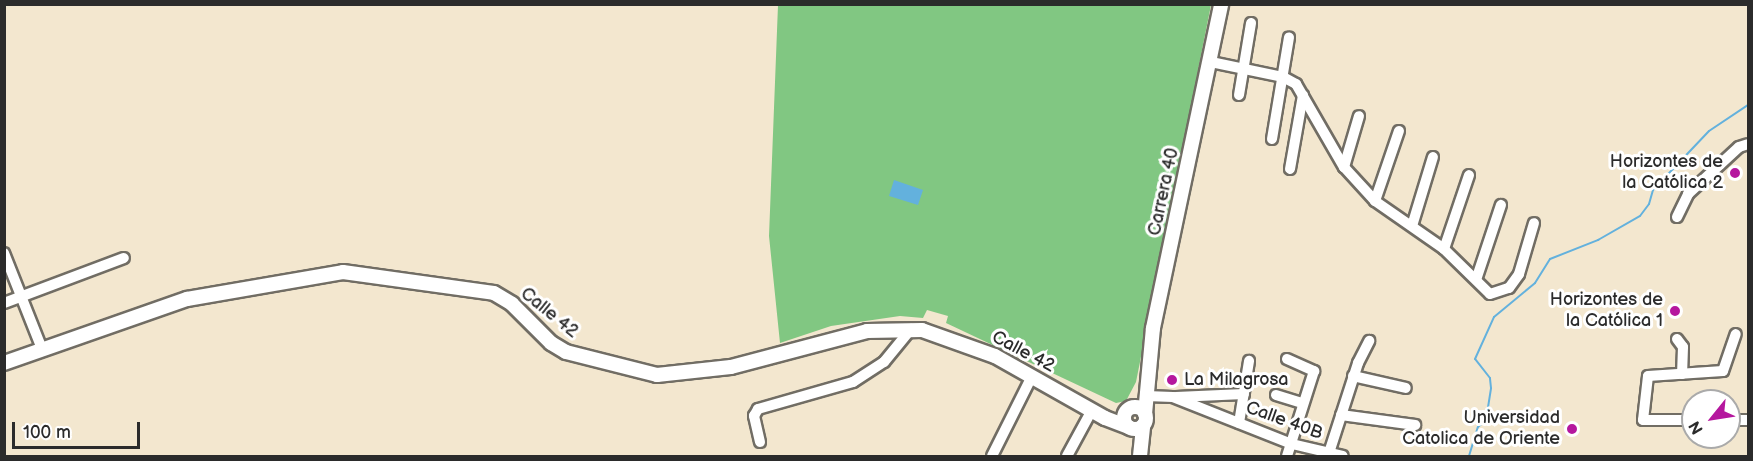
<!DOCTYPE html>
<html>
<head>
<meta charset="utf-8">
<style>
  body { margin:0 }
  #map { position:relative; width:1753px; height:461px; overflow:hidden; background:#f3e7cf; font-family:"Balsamiq Sans",sans-serif }
  div>[style] { position:absolute }
  [style*='--x'] { left:calc(var(--x)*1px); top:calc(var(--y)*1px); width:calc(var(--w)*1px); rotate:calc(var(--a)*1deg) }
  .green>* { inset:0; background:#81c782 }
  .water>* { inset:0; background:#63b1dd }
  .stream>* { height:2px; margin:-1px; padding:0 1px; transform-origin:1px; border-radius:1px; background:#63b1dd }
  .roads { filter:drop-shadow(2px 0 #716d64) drop-shadow(-2px 0 #716d64) drop-shadow(0 2px #716d64) drop-shadow(0 -2px #716d64) }
  .minor>* { height:10px; margin:-5px; padding:0 5px; transform-origin:5px; border-radius:5px; background:#fff }
  .major>* { height:14px; margin:-7px; padding:0 7px; transform-origin:7px; border-radius:7px; background:#fff }
  .major>.ring { margin:-7px; padding:0; box-sizing:content-box; background:none; border:14px solid #fff; border-radius:50% }
  .dots>* { width:16px; height:16px; translate:-50% -50%; box-sizing:border-box; border:3px solid #fff; border-radius:50% }
  span { translate:-50% -50%; white-space:nowrap; text-align:center; line-height:1.15; -webkit-text-stroke:6px #fff; paint-order:stroke }
  .poi-label { font-size:18px; color:#2b2b2b }
  .right { translate:-100% -50%; text-align:right }
  .left { translate:0 -50%; text-align:left }
  .street-label { font-size:18px; color:#2b2b2b }
  .frame { position:absolute; inset:0; border:6px solid #2b2b2b; pointer-events:none }
  .north { position:absolute; left:1681px; top:389px; width:60px; height:60px; box-sizing:border-box; background:#fff; border:2px solid #aaa; border-radius:50%; rotate:240deg; font-size:16px; font-weight:700; line-height:24px; text-align:center; color:#2b2b2b }
  .north::after { content:''; display:block; margin:auto; width:21px; height:27px; background:#b5179e; clip-path:polygon(50% 0,100% 100%,50% 72%,0 100%) }
  .scale { position:absolute; left:12px; top:422px; width:128px; height:27px; box-sizing:border-box; border:3px solid #2b2b2b; border-top:0; padding-left:8px; font-size:18px; line-height:21px; white-space:nowrap; color:#2b2b2b; -webkit-text-stroke:4px #fff; paint-order:stroke }
</style>
</head>
<body>
<div id="map">
  <div class="green">
    <i style="clip-path:polygon(778px 5px,1211px 5px,1136px 382px,1126px 401px,1116px 403px,946px 323px,948px 316px,927px 310px,923px 318px,900px 316px,831px 326px,780px 343px,769px 236px)"></i>
  </div>
  <div class="water">
    <i style="clip-path:polygon(894px 180px,923px 190px,918px 205px,889px 196px)"></i>
  </div>
  <div class="stream">
    <i style="--x:1469;--y:456;--w:30;--a:-73"></i>
    <i style="--x:1478;--y:427;--w:11;--a:-41"></i>
    <i style="--x:1486;--y:420;--w:32;--a:-81"></i>
    <i style="--x:1491;--y:388;--w:10;--a:-96"></i>
    <i style="--x:1490;--y:378;--w:24;--a:-128"></i>
    <i style="--x:1475;--y:359;--w:46;--a:-65.7"></i>
    <i style="--x:1494;--y:317;--w:53;--a:-39.7"></i>
    <i style="--x:1535;--y:283;--w:28;--a:-58"></i>
    <i style="--x:1550;--y:259;--w:52;--a:-21.6"></i>
    <i style="--x:1598;--y:240;--w:48;--a:-29.7"></i>
    <i style="--x:1640;--y:216;--w:15;--a:-53"></i>
    <i style="--x:1649;--y:204;--w:15;--a:-74"></i>
    <i style="--x:1653;--y:190;--w:81;--a:-46.5"></i>
    <i style="--x:1709;--y:131;--w:47;--a:-33.7"></i>
  </div>
  <div class="roads">
    <div class="minor">
      <i style="--x:1211;--y:62;--w:74;--a:11.8"></i>
      <i style="--x:1283;--y:77;--w:15;--a:28"></i>
      <i style="--x:1296;--y:84;--w:96;--a:60"></i>
      <i style="--x:1344;--y:167;--w:46;--a:47.6"></i>
      <i style="--x:1375;--y:201;--w:84;--a:34.8"></i>
      <i style="--x:1444;--y:249;--w:64;--a:44.4"></i>
      <i style="--x:1490;--y:294;--w:20;--a:-18"></i>
      <i style="--x:1509;--y:288;--w:17;--a:-54"></i>
      <i style="--x:1519;--y:274;--w:53;--a:-73.6"></i>
      <i style="--x:1239;--y:95;--w:73;--a:-80.5"></i>
      <i style="--x:1272;--y:139;--w:103;--a:-80.5"></i>
      <i style="--x:1344;--y:167;--w:53;--a:-73.6"></i>
      <i style="--x:1290;--y:169;--w:75;--a:-80"></i>
      <i style="--x:1375;--y:201;--w:74;--a:-71.1"></i>
      <i style="--x:1677;--y:217;--w:25;--a:-64"></i>
      <i style="--x:1688;--y:194;--w:69;--a:-42.7"></i>
      <i style="--x:1739;--y:147;--w:9;--a:-18"></i>
      <i style="--x:1412;--y:226;--w:72;--a:-73.1"></i>
      <i style="--x:1444;--y:249;--w:78;--a:-71.3"></i>
      <i style="--x:4;--y:253;--w:103;--a:68.4"></i>
      <i style="--x:1477;--y:277;--w:76;--a:-71.6"></i>
      <i style="--x:4;--y:303;--w:128;--a:-20.6"></i>
      <i style="--x:1677;--y:339;--w:10;--a:53"></i>
      <i style="--x:1683;--y:347;--w:27;--a:92"></i>
      <i style="--x:1287;--y:359;--w:30;--a:24"></i>
      <i style="--x:1314;--y:371;--w:89;--a:107.6"></i>
      <i style="--x:1353;--y:376;--w:54;--a:12.8"></i>
      <i style="--x:1276;--y:395;--w:28;--a:17"></i>
      <i style="--x:1146;--y:396;--w:27;--a:2"></i>
      <i style="--x:1173;--y:397;--w:128;--a:21.6"></i>
      <i style="--x:1292;--y:444;--w:52;--a:13.2"></i>
      <i style="--x:1176;--y:397;--w:68;--a:-2.5"></i>
      <i style="--x:1341;--y:415;--w:75;--a:7.7"></i>
      <i style="--x:1693;--y:420;--w:50;--a:180"></i>
      <i style="--x:1643;--y:420;--w:44;--a:-83.5"></i>
      <i style="--x:1648;--y:376;--w:75;--a:-3.8"></i>
      <i style="--x:1723;--y:371;--w:39;--a:-71"></i>
      <i style="--x:1729;--y:420;--w:19;--a:0"></i>
      <i style="--x:1239;--y:423;--w:63;--a:-80.8"></i>
      <i style="--x:760;--y:442;--w:27;--a:-103"></i>
      <i style="--x:754;--y:416;--w:8;--a:-60"></i>
      <i style="--x:758;--y:409;--w:99;--a:-15.9"></i>
      <i style="--x:853;--y:382;--w:37;--a:-33"></i>
      <i style="--x:884;--y:362;--w:43;--a:-50.7"></i>
      <i style="--x:992;--y:456;--w:89;--a:-63.4"></i>
      <i style="--x:1067;--y:456;--w:52;--a:-61.5"></i>
      <i style="--x:1328;--y:456;--w:98;--a:-72.1"></i>
      <i style="--x:1358;--y:363;--w:25;--a:-63"></i>
    </div>
    <div class="major">
      <i style="--x:4;--y:363;--w:194;--a:-19.3"></i>
      <i style="--x:187;--y:299;--w:158;--a:-9.8"></i>
      <i style="--x:343;--y:272;--w:152;--a:7.9"></i>
      <i style="--x:494;--y:293;--w:21;--a:31"></i>
      <i style="--x:512;--y:304;--w:55;--a:45"></i>
      <i style="--x:551;--y:343;--w:17;--a:31"></i>
      <i style="--x:566;--y:352;--w:94;--a:14.2"></i>
      <i style="--x:657;--y:375;--w:74;--a:-6.2"></i>
      <i style="--x:731;--y:367;--w:141;--a:-14.8"></i>
      <i style="--x:867;--y:331;--w:55;--a:-1"></i>
      <i style="--x:922;--y:330;--w:77;--a:19.6"></i>
      <i style="--x:995;--y:356;--w:126;--a:29.4"></i>
      <i style="--x:1105;--y:418;--w:26;--a:21"></i>
      <i class="ring" style="left:1124px;top:407px;width:8px;height:8px"></i>
      <i style="--x:1145;--y:414;--w:86;--a:-84.7"></i>
      <i style="--x:1153;--y:328;--w:331;--a:-78.1"></i>
      <i style="--x:1140;--y:456;--w:31;--a:-84"></i>
    </div>
  </div>
  <div class="dots">
    <i style="left:1735px;top:173px;background:#b5179e"></i>
    <i style="left:1675px;top:311px;background:#b5179e"></i>
    <i style="left:1172px;top:380px;background:#b5179e"></i>
    <i style="left:1572px;top:429px;background:#b5179e"></i>
  </div>
  <div class="poi-label">
    <span class="right" style="left:1723px;top:173px">Horizontes de<br>la Católica 2</span>
    <span class="right" style="left:1663px;top:311px">Horizontes de<br>la Católica 1</span>
    <span class="left" style="left:1184px;top:380px">La Milagrosa</span>
    <span class="right" style="left:1560px;top:429px">Universidad<br>Catolica de Oriente</span>
  </div>
  <div class="street-label">
    <span style="left:1164px;top:192px;rotate:-78deg">Carrera 40</span>
    <span style="left:549px;top:313px;rotate:39deg">Calle 42</span>
    <span style="left:1023px;top:352px;rotate:28deg">Calle 42</span>
    <span style="left:1284px;top:421px;rotate:20deg">Calle 40B</span>
  </div>
  <div class="frame"></div>
  <div class="north">N</div>
  <div class="scale">100 m</div>
</div>
</body>
</html>
